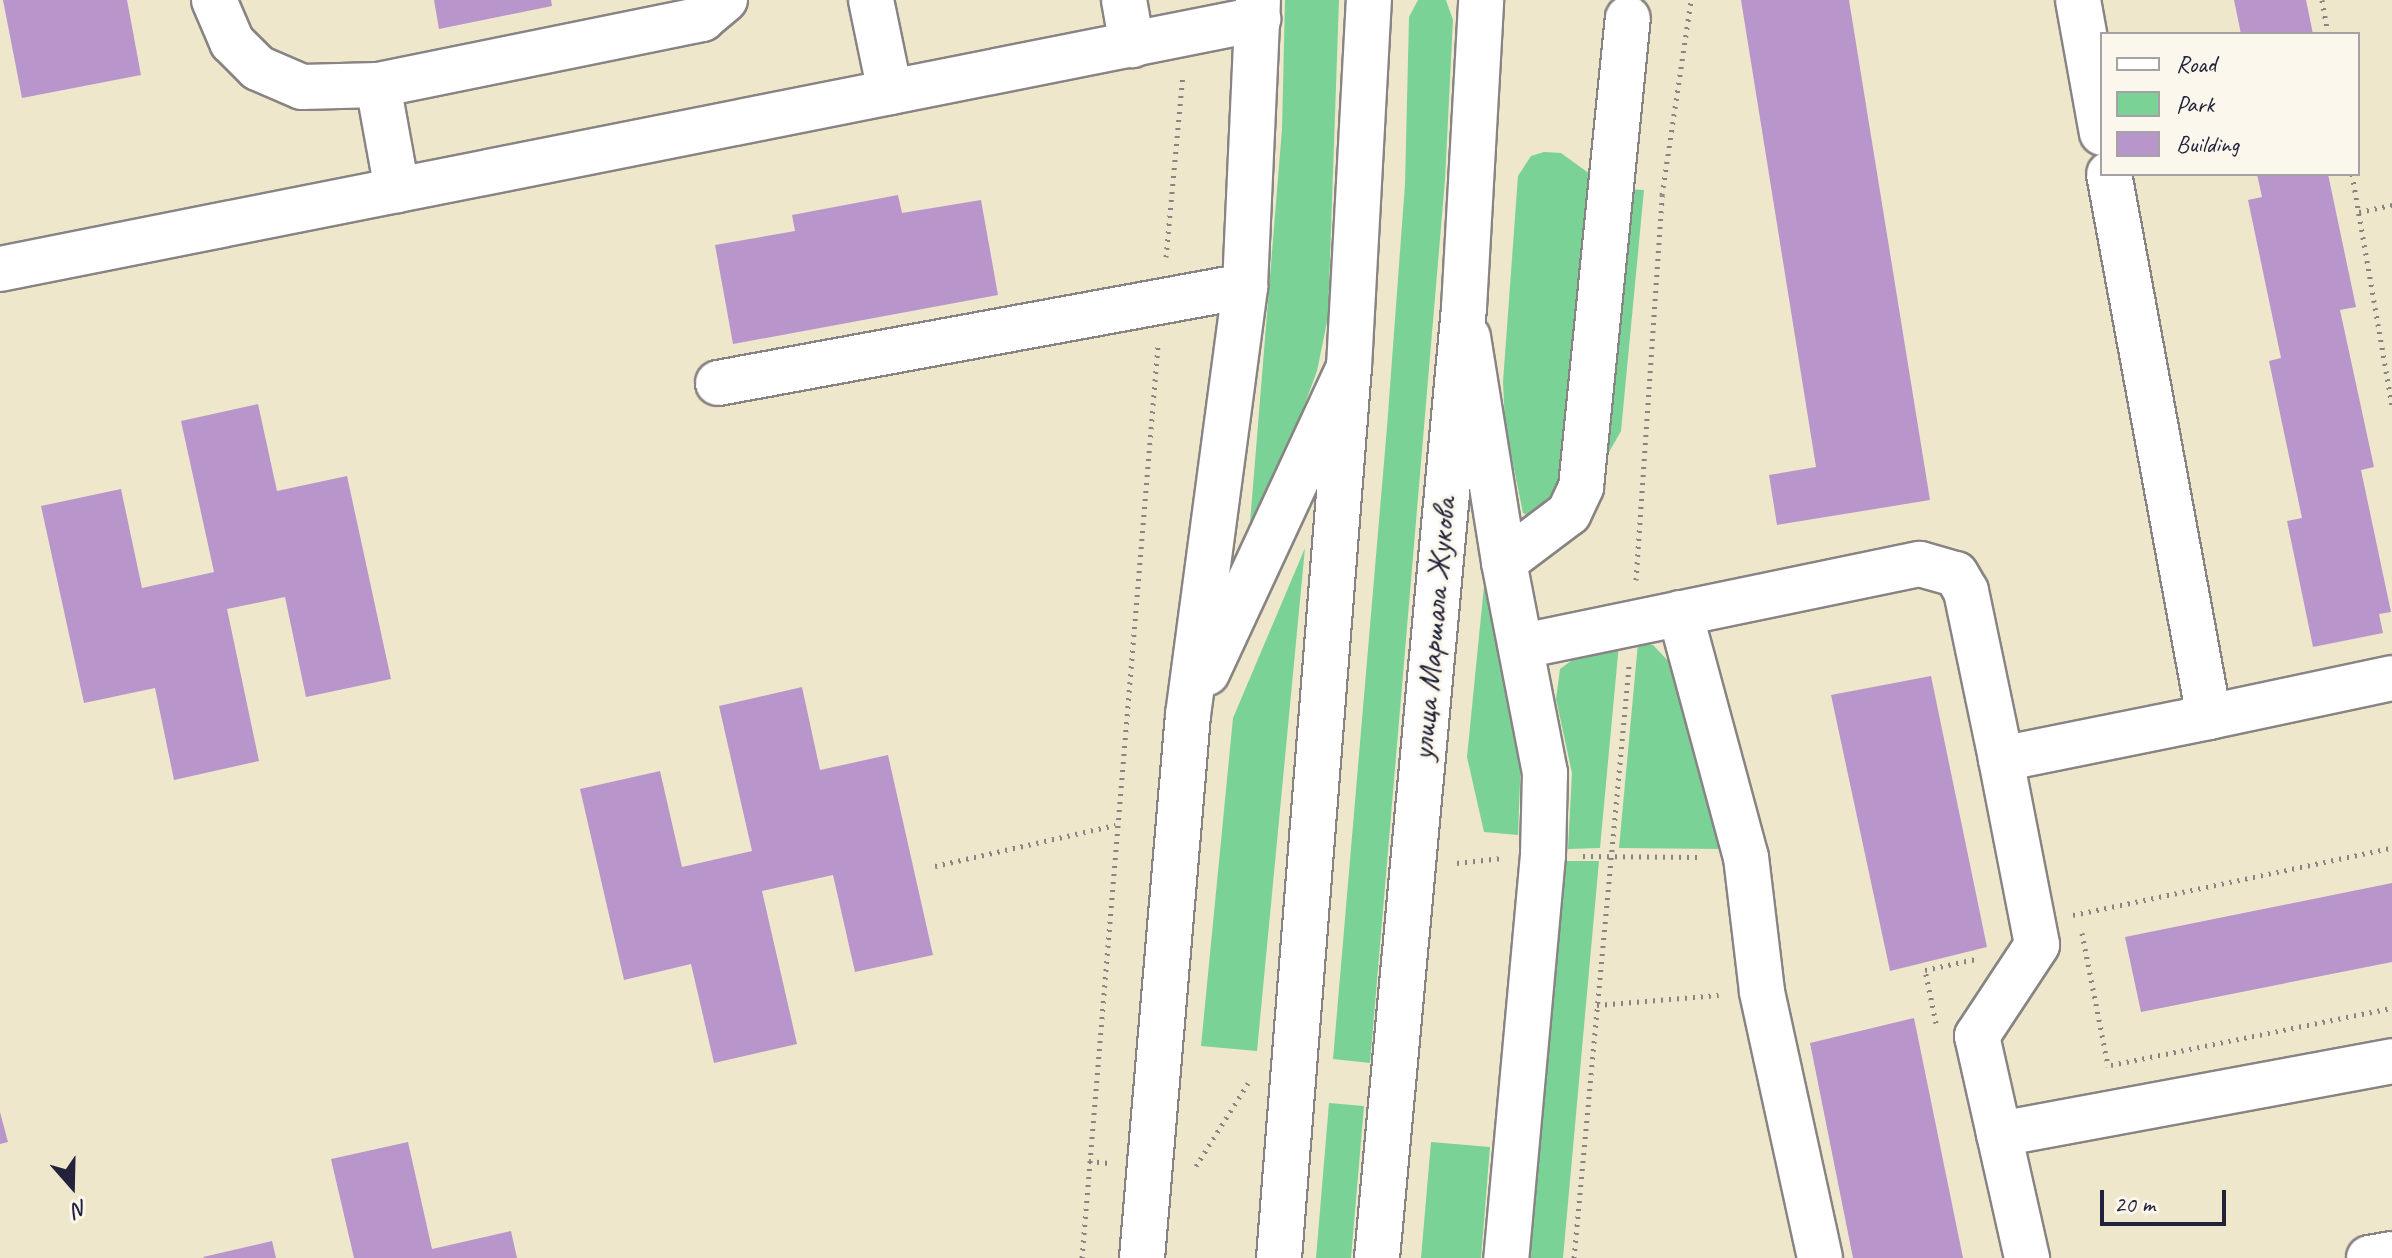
<!DOCTYPE html>
<html>
<head>
<meta charset="utf-8">
<style>
  body { margin:0 }
  #map { position:relative; width:2392px; height:1258px; overflow:hidden; background:#efe7cb; font-family:Caveat,sans-serif }
  div>[style] { position:absolute }
  [style*='--x'] { left:calc(var(--x)*1px); top:calc(var(--y)*1px); width:calc(var(--w)*1px); rotate:calc(var(--a)*1deg) }
  .green>* { inset:0; background:#7bd297 }
  .building>* { inset:0; background:#b896cb }
  .path>* { height:5px; margin-top:-2.5px; transform-origin:0; background:repeating-linear-gradient(90deg,#888483 0 2px,transparent 0 8px) }
  .roads { filter:drop-shadow(2px 0 #888483) drop-shadow(-2px 0 #888483) drop-shadow(0 2px #888483) drop-shadow(0 -2px #888483) }
  .minor>* { height:44px; margin:-22px; padding:0 22px; transform-origin:22px; border-radius:22px; background:#fff }
  .major>* { height:44px; margin:-22px; padding:0 22px; transform-origin:22px; border-radius:22px; background:#fff }
  span { translate:-50% -50%; white-space:nowrap; text-align:center; line-height:1.15; -webkit-text-stroke:6px #fbf7ec; paint-order:stroke }
  .street-label { font-size:32px; color:#22223b }
  .legend { position:absolute; left:2100px; top:32px; width:260px; height:144px; box-sizing:border-box; background:#fbf7ec; border:2px solid #a4a2a5; margin:0; padding:10px 14px; list-style:none; font-size:24px; color:#22223b }
  .legend li { display:flex; align-items:center; gap:16px; height:40px }
  .legend b { width:40px; border:2px solid #a4a2a5 }
  .north { position:absolute; left:32px; top:1146px; width:80px; height:80px; -webkit-text-stroke:6px #fbf7ec; paint-order:stroke; rotate:160deg; font-size:22px; font-weight:700; line-height:32px; text-align:center; color:#22223b }
  .north::after { content:''; display:block; margin:auto; width:28px; height:36px; background:#22223b; clip-path:polygon(50% 0,100% 100%,50% 72%,0 100%) }
  .scale { position:absolute; left:2100px; top:1190px; width:126px; height:36px; box-sizing:border-box; border:4px solid #22223b; border-top:0; padding-left:10px; font-size:24px; line-height:28px; white-space:nowrap; color:#22223b; -webkit-text-stroke:6px #fbf7ec; paint-order:stroke }
</style>
</head>
<body>
<div id="map">
  <div class="green">
    <i style="clip-path:polygon(1285px 0,1339px 0,1328px 317px,1317px 371px,1247px 560px,1282px 129px)"></i>
    <i style="clip-path:polygon(1418px 0,1446px 0,1453px 20px,1445px 180px,1370px 1063px,1333px 1059px,1387px 427px,1405px 184px,1409px 17px)"></i>
    <i style="clip-path:polygon(1544px 152px,1561px 153px,1590px 174px,1566px 489px,1531px 517px,1523px 513px,1505px 424px,1503px 382px,1518px 176px,1531px 156px)"></i>
    <i style="clip-path:polygon(1622px 189px,1644px 190px,1621px 431px,1608px 454px,1597px 458px)"></i>
    <i style="clip-path:polygon(1305px 548px,1257px 1051px,1201px 1046px,1233px 718px)"></i>
    <i style="clip-path:polygon(1485px 576px,1521px 755px,1518px 835px,1484px 832px,1467px 757px)"></i>
    <i style="clip-path:polygon(1638px 643px,1653px 645px,1672px 665px,1720px 849px,1619px 848px)"></i>
    <i style="clip-path:polygon(1619px 644px,1600px 848px,1568px 849px,1572px 773px,1556px 699px,1560px 669px,1582px 653px)"></i>
    <i style="clip-path:polygon(1564px 861px,1599px 861px,1563px 1258px,1530px 1258px)"></i>
    <i style="clip-path:polygon(1329px 1103px,1364px 1106px,1351px 1258px,1316px 1258px)"></i>
    <i style="clip-path:polygon(1431px 1142px,1490px 1147px,1481px 1258px,1421px 1258px)"></i>
  </div>
  <div class="building">
    <i style="clip-path:polygon(3px 0,127px 0,141px 75px,22px 98px)"></i>
    <i style="clip-path:polygon(434px 0,551px 0,552px 6px,439px 29px)"></i>
    <i style="clip-path:polygon(1741px 0,1849px 0,1930px 500px,1777px 525px,1769px 475px,1816px 467px)"></i>
    <i style="clip-path:polygon(2234px 0,2306px 0,2313px 34px,2241px 34px)"></i>
    <i style="clip-path:polygon(2257px 174px,2328px 174px,2356px 307px,2340px 310px,2374px 467px,2361px 470px,2391px 612px,2379px 614px,2383px 633px,2313px 647px,2287px 521px,2302px 518px,2269px 361px,2281px 358px,2248px 200px,2262px 197px)"></i>
    <i style="clip-path:polygon(898px 195px,902px 213px,981px 200px,998px 295px,733px 344px,715px 245px,795px 231px,792px 215px)"></i>
    <i style="clip-path:polygon(258px 404px,277px 491px,347px 476px,391px 679px,306px 697px,285px 597px,227px 609px,259px 761px,174px 780px,155px 688px,84px 703px,41px 506px,121px 489px,142px 588px,214px 572px,181px 421px)"></i>
    <i style="clip-path:polygon(1931px 676px,1987px 947px,1890px 971px,1831px 695px)"></i>
    <i style="clip-path:polygon(802px 687px,820px 770px,888px 755px,933px 955px,855px 972px,833px 875px,762px 891px,797px 1044px,714px 1063px,691px 964px,624px 980px,580px 789px,660px 771px,682px 867px,752px 851px,719px 706px)"></i>
    <i style="clip-path:polygon(2392px 883px,2392px 962px,2141px 1012px,2125px 937px)"></i>
    <i style="clip-path:polygon(1914px 1018px,1963px 1258px,1853px 1258px,1810px 1043px)"></i>
    <i style="clip-path:polygon(0 1112px,8px 1142px,0 1144px)"></i>
    <i style="clip-path:polygon(408px 1142px,432px 1249px,511px 1231px,517px 1258px,354px 1258px,331px 1159px)"></i>
    <i style="clip-path:polygon(272px 1241px,276px 1258px,204px 1258px,203px 1257px)"></i>
  </div>
  <div class="path">
    <i style="--x:2322;--y:0;--w:35;--a:80"></i>
    <i style="--x:2352;--y:174;--w:234;--a:80.2"></i>
    <i style="--x:2359;--y:212;--w:34;--a:-12"></i>
    <i style="--x:1166;--y:257;--w:183;--a:-84.7"></i>
    <i style="--x:1636;--y:580;--w:386;--a:-86.1"></i>
    <i style="--x:1662;--y:195;--w:197;--a:-81.5"></i>
    <i style="--x:1583;--y:856;--w:118;--a:0.5"></i>
    <i style="--x:1457;--y:863;--w:45;--a:-6.3"></i>
    <i style="--x:935;--y:866;--w:185;--a:-12.8"></i>
    <i style="--x:2073;--y:915;--w:326;--a:-11.9"></i>
    <i style="--x:2082;--y:933;--w:136;--a:78.9"></i>
    <i style="--x:1597;--y:1005;--w:122;--a:-4.7"></i>
    <i style="--x:1936;--y:1023;--w:54;--a:-101.7"></i>
    <i style="--x:1925;--y:970;--w:52;--a:-12.2"></i>
    <i style="--x:2111;--y:1065;--w:287;--a:-11.5"></i>
    <i style="--x:1089;--y:1161;--w:20;--a:6"></i>
    <i style="--x:1196;--y:1166;--w:98;--a:-57.9"></i>
    <i style="--x:1082;--y:1258;--w:915;--a:-85.24"></i>
    <i style="--x:1574;--y:1258;--w:595;--a:-84.69"></i>
  </div>
  <div class="roads">
    <div class="minor">
      <i style="--x:214;--y:0;--w:46;--a:66.8"></i>
      <i style="--x:232;--y:42;--w:37;--a:45"></i>
      <i style="--x:258;--y:68;--w:48;--a:23.4"></i>
      <i style="--x:302;--y:87;--w:76;--a:-1.5"></i>
      <i style="--x:378;--y:85;--w:331;--a:-11.5"></i>
      <i style="--x:702;--y:19;--w:30;--a:-40"></i>
      <i style="--x:871;--y:0;--w:94;--a:78.3"></i>
      <i style="--x:1124;--y:0;--w:46;--a:79.9"></i>
      <i style="--x:2078;--y:0;--w:135;--a:79.8"></i>
      <i style="--x:378;--y:85;--w:107;--a:79.7"></i>
      <i style="--x:0;--y:269;--w:1283;--a:-11.24"></i>
      <i style="--x:1468;--y:337;--w:228;--a:80.9"></i>
      <i style="--x:1504;--y:562;--w:215;--a:79"></i>
      <i style="--x:1545;--y:773;--w:82;--a:91.4"></i>
      <i style="--x:1543;--y:855;--w:405;--a:95.2"></i>
      <i style="--x:718;--y:383;--w:536;--a:-10.43"></i>
      <i style="--x:1504;--y:562;--w:81;--a:-37"></i>
      <i style="--x:1569;--y:513;--w:29;--a:-65"></i>
      <i style="--x:1581;--y:487;--w:471;--a:-84.3"></i>
      <i style="--x:1680;--y:613;--w:253;--a:74.9"></i>
      <i style="--x:1746;--y:857;--w:136;--a:83.2"></i>
      <i style="--x:1762;--y:992;--w:272;--a:77.7"></i>
      <i style="--x:1523;--y:646;--w:405;--a:-11.7"></i>
      <i style="--x:1920;--y:564;--w:37;--a:16"></i>
      <i style="--x:1956;--y:574;--w:20;--a:60"></i>
      <i style="--x:1966;--y:591;--w:172;--a:78.2"></i>
      <i style="--x:2001;--y:759;--w:212;--a:-11.4"></i>
      <i style="--x:2209;--y:717;--w:552;--a:-100.43"></i>
      <i style="--x:1207;--y:673;--w:335;--a:-65.1"></i>
      <i style="--x:2209;--y:717;--w:187;--a:-12"></i>
      <i style="--x:2001;--y:759;--w:189;--a:79"></i>
      <i style="--x:2037;--y:945;--w:109;--a:123.4"></i>
      <i style="--x:1977;--y:1036;--w:228;--a:77.3"></i>
      <i style="--x:1999;--y:1134;--w:400;--a:-10.5"></i>
      <i style="--x:1142;--y:1258;--w:545;--a:-85.16"></i>
      <i style="--x:1188;--y:715;--w:433;--a:-82.4"></i>
      <i style="--x:1245;--y:286;--w:286;--a:-87.4"></i>
      <i style="--x:2369;--y:1258;--w:23;--a:-10"></i>
    </div>
    <div class="major">
      <i style="--x:1279;--y:1258;--w:894;--a:-85.51"></i>
      <i style="--x:1349;--y:367;--w:368;--a:-86.9"></i>
      <i style="--x:1377;--y:1258;--w:954;--a:-84.77"></i>
      <i style="--x:1464;--y:308;--w:308;--a:-86.8"></i>
    </div>
  </div>
  <div class="street-label">
    <span style="left:1434px;top:629px;rotate:-85deg">улица Маршала Жукова</span>
  </div>
  <ul class="legend">
  <li><b style="height:10px;background:#fff"></b>Road</li>
  <li><b style="height:22px;background:#7bd297"></b>Park</li>
  <li><b style="height:22px;background:#b896cb"></b>Building</li>
  </ul>
  <div class="north">N</div>
  <div class="scale">20 m</div>
</div>
</body>
</html>
